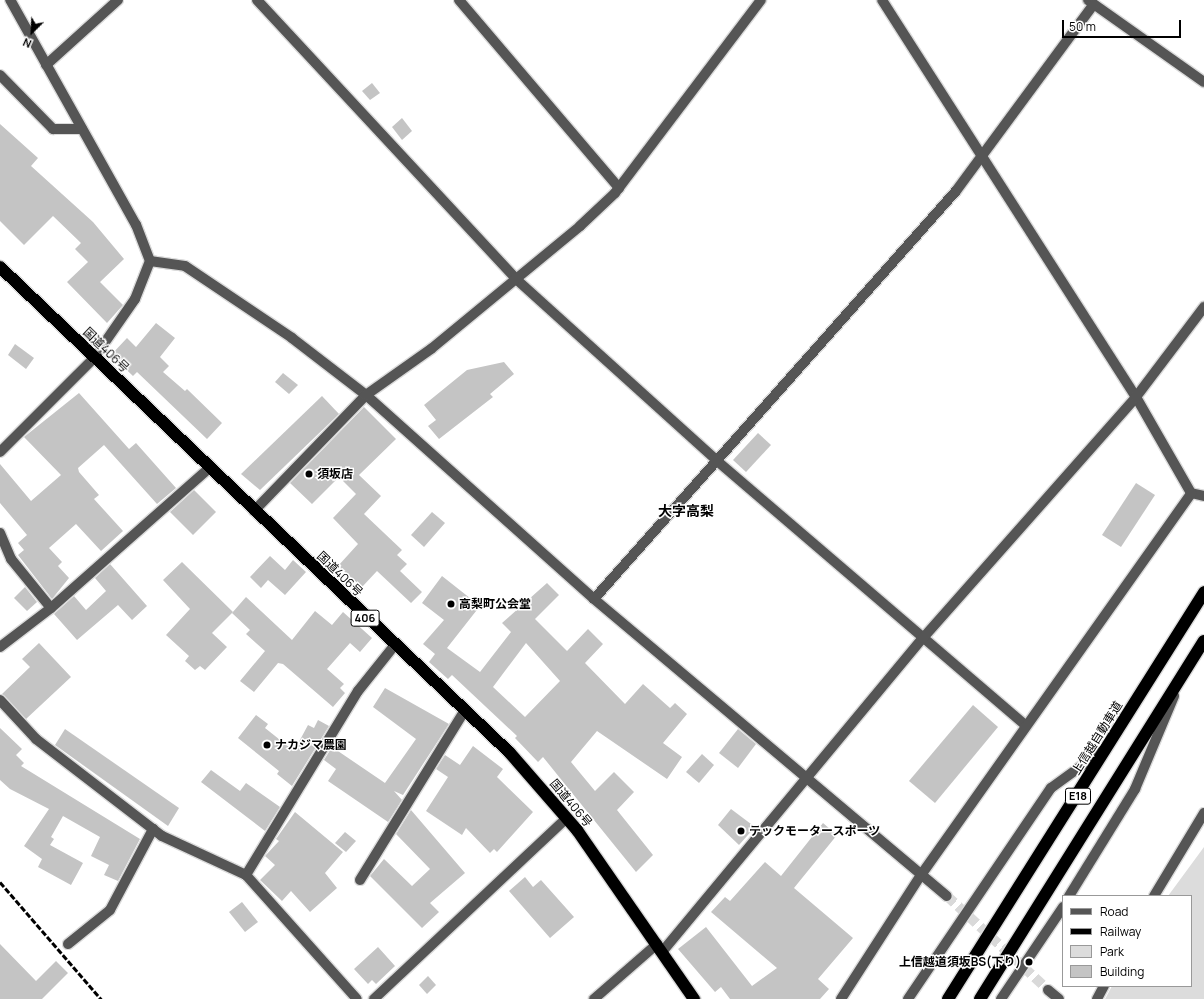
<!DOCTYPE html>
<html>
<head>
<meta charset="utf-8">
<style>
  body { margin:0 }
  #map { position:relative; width:1204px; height:999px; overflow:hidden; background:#fff; font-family:Manrope,"Noto Sans JP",sans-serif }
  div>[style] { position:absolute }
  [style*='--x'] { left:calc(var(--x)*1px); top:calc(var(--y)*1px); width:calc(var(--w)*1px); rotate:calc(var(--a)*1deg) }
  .green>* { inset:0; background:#dcdcdc }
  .building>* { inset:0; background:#c4c4c4 }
  .minor-tunnel>* { height:10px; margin-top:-5px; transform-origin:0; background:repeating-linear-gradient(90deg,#d9d9d9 0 10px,transparent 0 15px) }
  .roads { filter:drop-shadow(1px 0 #dbdbdb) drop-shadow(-1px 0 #dbdbdb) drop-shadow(0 1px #dbdbdb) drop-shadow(0 -1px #dbdbdb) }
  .minor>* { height:10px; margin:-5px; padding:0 5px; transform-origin:5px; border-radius:5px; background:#555 }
  .highway>* { height:12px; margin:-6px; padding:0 6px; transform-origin:6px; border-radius:6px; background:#000 }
  .rail>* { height:3px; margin-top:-1.5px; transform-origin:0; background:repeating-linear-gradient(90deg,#000 0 6px,transparent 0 8px) }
  .dots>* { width:11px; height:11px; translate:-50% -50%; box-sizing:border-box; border:2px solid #fff; border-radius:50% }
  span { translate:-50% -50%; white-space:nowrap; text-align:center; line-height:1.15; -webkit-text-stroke:3px #fff; paint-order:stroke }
  .shield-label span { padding:1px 3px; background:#fff; border:1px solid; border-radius:3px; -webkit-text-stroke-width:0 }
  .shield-label { font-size:11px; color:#000; font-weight:700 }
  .street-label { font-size:12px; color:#000 }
  .poi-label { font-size:12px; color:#000; font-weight:700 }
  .left { translate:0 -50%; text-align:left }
  .right { translate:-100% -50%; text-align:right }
  .quarter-label { font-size:14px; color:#000; font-weight:700 }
  .legend { position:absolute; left:1062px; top:895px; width:130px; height:92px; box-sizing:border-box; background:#fff; border:1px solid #999; margin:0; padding:5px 7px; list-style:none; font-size:12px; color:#000 }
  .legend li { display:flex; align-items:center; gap:8px; height:20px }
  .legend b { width:20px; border:1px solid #999 }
  .north { position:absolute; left:12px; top:12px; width:40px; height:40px; -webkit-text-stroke:3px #fff; paint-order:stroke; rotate:204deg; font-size:11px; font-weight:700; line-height:16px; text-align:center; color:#000 }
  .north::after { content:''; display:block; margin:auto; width:14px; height:18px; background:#000; clip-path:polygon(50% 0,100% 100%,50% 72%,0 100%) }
  .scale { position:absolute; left:1062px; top:20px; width:119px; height:18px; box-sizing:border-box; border:2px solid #000; border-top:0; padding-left:5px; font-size:12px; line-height:14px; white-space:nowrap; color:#000; -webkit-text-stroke:3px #fff; paint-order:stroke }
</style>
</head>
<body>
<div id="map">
  <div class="green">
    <i style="clip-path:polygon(1204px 847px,1204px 999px,1105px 999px,1112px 986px,1191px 986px,1191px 896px,1168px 896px)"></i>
  </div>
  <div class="building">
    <i style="clip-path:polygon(372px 83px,380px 93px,370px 100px,362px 91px)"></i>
    <i style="clip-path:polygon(402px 118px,412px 131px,402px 140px,392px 127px)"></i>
    <i style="clip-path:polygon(0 124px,38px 158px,31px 166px,93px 222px,124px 259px,100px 282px,123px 305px,107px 323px,67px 282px,88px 262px,75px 249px,81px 243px,53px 216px,24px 245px,0 221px)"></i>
    <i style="clip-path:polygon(156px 323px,175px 338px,160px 357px,169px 366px,163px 372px,185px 391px,187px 389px,222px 423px,207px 439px,137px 372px,133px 376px,111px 355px,127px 338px,136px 347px)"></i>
    <i style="clip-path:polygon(15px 344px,34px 358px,26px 369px,8px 355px)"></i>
    <i style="clip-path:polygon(504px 362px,514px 374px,490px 394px,493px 397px,439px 439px,428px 426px,436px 420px,424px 405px,467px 370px)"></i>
    <i style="clip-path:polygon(283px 373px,298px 385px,289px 394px,275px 382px)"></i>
    <i style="clip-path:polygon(79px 393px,129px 449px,136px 443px,176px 488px,157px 504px,104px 445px,78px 468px,79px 472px,99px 495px,94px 499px,123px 531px,101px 551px,76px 524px,49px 548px,62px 562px,58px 566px,69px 578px,52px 599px,18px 555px,24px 550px,18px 543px,27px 535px,0 503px,0 464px,31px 501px,61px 475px,24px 437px)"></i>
    <i style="clip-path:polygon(322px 396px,339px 414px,260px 490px,241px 474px)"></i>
    <i style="clip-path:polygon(364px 407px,396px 439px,359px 475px,381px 496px,364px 514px,402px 550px,397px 555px,407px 564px,400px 571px,422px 592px,411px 603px,377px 571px,362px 587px,338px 566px,358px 544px,333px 518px,356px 494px,339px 477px,312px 504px,290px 483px)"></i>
    <i style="clip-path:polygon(758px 433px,771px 445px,746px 472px,733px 460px)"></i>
    <i style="clip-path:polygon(1136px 483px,1155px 495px,1121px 547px,1102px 535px)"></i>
    <i style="clip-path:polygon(194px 490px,216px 512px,193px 535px,170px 512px)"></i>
    <i style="clip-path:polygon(432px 512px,445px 523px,424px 547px,411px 535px)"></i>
    <i style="clip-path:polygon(270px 556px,285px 570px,293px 560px,306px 572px,285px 595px,268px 580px,261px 588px,250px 577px)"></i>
    <i style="clip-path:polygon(182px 562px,233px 612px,212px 633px,227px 647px,205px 670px,200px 666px,195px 670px,185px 661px,189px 656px,166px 635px,190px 609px,163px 580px)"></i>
    <i style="clip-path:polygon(110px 564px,147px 606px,132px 620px,118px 605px,77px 640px,54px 614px,74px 596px,86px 610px,106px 591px,95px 578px)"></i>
    <i style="clip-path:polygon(evenodd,442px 576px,480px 606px,447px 648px,480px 672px,511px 632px,502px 623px,547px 583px,559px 595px,535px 619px,567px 651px,588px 629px,603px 644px,585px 663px,625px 704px,643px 684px,670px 708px,675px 703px,687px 714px,663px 743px,682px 757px,667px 779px,597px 731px,571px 762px,595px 791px,614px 772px,634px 792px,617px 810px,653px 855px,636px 872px,543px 757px,538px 762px,515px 738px,517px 736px,452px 675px,448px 679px,429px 662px,435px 654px,423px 644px,444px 620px,422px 603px,442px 576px,526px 643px,560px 681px,525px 717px,493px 687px,526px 643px)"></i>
    <i style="clip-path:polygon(25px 587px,37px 602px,27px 611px,14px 598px)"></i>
    <i style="clip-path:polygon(246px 597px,292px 640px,315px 611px,332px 625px,343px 612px,372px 638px,360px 652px,350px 643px,327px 669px,344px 684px,340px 688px,345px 693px,333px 707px,283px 664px,278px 663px,254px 692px,240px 681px,265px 651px,246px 634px,250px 630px,232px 613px)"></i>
    <i style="clip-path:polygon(39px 643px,71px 677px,26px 719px,2px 694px,30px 667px,22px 659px)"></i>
    <i style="clip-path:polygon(385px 688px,449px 724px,403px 795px,394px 791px,402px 800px,388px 822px,328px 781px,336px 769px,324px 760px,332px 747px,385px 783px,416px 739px,373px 707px)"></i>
    <i style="clip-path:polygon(973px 705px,998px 727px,935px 803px,909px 781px)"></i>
    <i style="clip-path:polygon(256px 715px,268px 724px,265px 728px,294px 751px,308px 725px,314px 728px,318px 720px,329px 726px,292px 786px,277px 774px,279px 771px,238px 738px)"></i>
    <i style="clip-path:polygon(0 728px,22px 749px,16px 755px,24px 763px,21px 766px,140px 839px,118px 881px,104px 875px,109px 865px,91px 856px,100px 837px,63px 816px,51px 837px,54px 839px,50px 845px,83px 863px,71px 885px,38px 867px,42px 859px,24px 846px,49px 809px,10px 789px,0 780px)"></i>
    <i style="clip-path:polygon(65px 729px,179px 808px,168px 826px,55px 745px)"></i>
    <i style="clip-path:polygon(738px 729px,756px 744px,738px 768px,719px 753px)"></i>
    <i style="clip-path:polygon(473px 746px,503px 769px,497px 777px,533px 812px,497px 852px,494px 849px,490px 853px,466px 828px,462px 835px,426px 811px,448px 777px,436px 769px,445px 755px,460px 765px)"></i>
    <i style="clip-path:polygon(702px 754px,714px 765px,699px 783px,686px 772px)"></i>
    <i style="clip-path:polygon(211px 770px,240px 791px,246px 783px,280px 807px,265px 831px,201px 782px)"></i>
    <i style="clip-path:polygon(731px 809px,755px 827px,739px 845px,718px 825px)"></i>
    <i style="clip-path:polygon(411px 810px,465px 873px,430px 903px,439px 912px,422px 928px,370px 876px,384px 859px,412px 886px,430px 869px,396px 834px)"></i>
    <i style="clip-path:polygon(295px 812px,343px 852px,325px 873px,337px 888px,310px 912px,291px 891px,282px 901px,260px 880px,275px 865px,265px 856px,279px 841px,276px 839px)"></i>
    <i style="clip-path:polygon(823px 823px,837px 835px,794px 888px,853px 938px,818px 979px,829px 989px,820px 999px,730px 999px,721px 987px,715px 992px,678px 949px,706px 927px,752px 986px,777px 968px,711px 912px,725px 897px,730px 901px,765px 862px,781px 876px)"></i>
    <i style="clip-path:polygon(345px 832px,356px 841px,346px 852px,335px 843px)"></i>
    <i style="clip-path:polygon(525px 877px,533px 887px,541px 880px,574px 917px,550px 938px,509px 891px)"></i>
    <i style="clip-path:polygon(242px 902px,258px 922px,245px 932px,229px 912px)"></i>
    <i style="clip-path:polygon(0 944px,36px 981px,56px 961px,68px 973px,42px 999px,0 999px)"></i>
    <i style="clip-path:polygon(378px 947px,395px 966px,376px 984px,372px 980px,368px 984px,354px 969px)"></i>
    <i style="clip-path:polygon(428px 976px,436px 985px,427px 994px,419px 985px)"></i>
  </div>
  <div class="minor-tunnel">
    <i style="--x:947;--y:896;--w:138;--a:42.9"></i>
  </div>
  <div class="roads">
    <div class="minor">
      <i style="--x:257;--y:0;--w:381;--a:47.1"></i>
      <i style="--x:516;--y:279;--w:270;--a:42.1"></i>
      <i style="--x:716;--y:460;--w:408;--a:40.6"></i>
      <i style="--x:459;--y:0;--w:247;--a:49.6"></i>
      <i style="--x:882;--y:0;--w:471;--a:57.4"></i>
      <i style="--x:1136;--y:397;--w:111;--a:60.2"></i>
      <i style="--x:1191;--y:493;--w:13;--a:13"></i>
      <i style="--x:1088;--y:0;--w:142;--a:35.3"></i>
      <i style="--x:46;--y:65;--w:97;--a:-42.1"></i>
      <i style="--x:0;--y:75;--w:76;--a:45.5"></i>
      <i style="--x:53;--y:129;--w:29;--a:0"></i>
      <i style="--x:150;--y:261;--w:35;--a:8"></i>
      <i style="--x:185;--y:266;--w:129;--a:33.9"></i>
      <i style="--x:292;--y:338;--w:93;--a:37.6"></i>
      <i style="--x:366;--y:395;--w:306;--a:41.8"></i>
      <i style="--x:594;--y:599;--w:461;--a:40.1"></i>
      <i style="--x:0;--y:452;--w:133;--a:-45"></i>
      <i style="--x:94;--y:358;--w:72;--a:-55.2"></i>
      <i style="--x:135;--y:299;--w:41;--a:-68.5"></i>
      <i style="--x:150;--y:261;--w:39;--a:-111"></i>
      <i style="--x:136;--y:225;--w:258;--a:-119.2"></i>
      <i style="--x:254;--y:511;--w:161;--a:-46"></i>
      <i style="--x:366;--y:395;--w:80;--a:-35.3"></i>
      <i style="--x:431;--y:349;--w:193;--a:-39.5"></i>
      <i style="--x:580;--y:226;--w:48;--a:-43.3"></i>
      <i style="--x:615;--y:193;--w:242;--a:-52.9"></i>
      <i style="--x:0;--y:533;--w:28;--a:67"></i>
      <i style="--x:11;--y:559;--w:63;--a:50.8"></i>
      <i style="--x:594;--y:599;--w:545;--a:-48.42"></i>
      <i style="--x:956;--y:191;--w:232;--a:-53.6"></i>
      <i style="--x:0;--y:647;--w:64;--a:-37.4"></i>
      <i style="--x:51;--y:608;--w:211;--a:-41.5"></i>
      <i style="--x:0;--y:700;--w:53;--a:47.3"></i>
      <i style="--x:36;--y:739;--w:159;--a:37.6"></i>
      <i style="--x:162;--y:836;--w:93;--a:24.9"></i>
      <i style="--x:246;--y:875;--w:166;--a:48.2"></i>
      <i style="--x:246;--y:875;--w:215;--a:-58.7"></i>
      <i style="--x:358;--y:691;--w:58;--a:-51.3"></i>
      <i style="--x:360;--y:880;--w:200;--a:-58.3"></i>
      <i style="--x:1069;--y:896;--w:126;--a:-58.3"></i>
      <i style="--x:1135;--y:789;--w:101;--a:-67.2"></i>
      <i style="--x:1154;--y:896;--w:97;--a:-58.9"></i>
      <i style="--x:68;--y:944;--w:54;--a:-39"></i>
      <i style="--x:110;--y:910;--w:92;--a:-62"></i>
      <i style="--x:662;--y:952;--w:408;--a:-50.3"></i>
      <i style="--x:923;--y:638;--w:322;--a:-48.5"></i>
      <i style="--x:1136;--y:397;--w:113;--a:-52.9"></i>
      <i style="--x:1048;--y:990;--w:14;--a:39"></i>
      <i style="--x:374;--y:999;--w:265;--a:-43.2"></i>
      <i style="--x:594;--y:999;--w:84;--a:-41.1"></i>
      <i style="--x:841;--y:999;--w:148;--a:-57.2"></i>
      <i style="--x:921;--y:875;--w:468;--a:-54.7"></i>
      <i style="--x:908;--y:999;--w:255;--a:-55.9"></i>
      <i style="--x:1051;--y:788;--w:63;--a:-36"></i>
      <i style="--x:1001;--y:999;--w:111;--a:-56"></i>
      <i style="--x:1097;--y:999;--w:15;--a:-62"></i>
    </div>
    <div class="highway">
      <i style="--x:0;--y:267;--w:704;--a:43.62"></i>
      <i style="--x:510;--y:753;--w:102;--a:49"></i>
      <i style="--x:577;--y:830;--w:206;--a:55.3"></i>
      <i style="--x:948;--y:999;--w:481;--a:-57.8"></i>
      <i style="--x:980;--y:999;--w:422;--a:-58"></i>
    </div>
  </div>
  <div class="rail">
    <i style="--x:0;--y:882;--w:155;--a:49.2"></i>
  </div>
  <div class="dots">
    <i style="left:309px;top:474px;background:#000"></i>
    <i style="left:451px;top:604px;background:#000"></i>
    <i style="left:267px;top:745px;background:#000"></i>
    <i style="left:741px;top:831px;background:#000"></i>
    <i style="left:1029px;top:962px;background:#000"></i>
  </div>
  <div class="shield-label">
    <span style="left:365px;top:618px">406</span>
    <span style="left:1078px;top:796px">E18</span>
  </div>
  <div class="street-label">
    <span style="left:106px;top:350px;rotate:44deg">国道406号</span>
    <span style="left:340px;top:574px;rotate:44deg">国道406号</span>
    <span style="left:1097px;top:738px;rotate:-58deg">上信越自動車道</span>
    <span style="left:571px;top:803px;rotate:50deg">国道406号</span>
  </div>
  <div class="poi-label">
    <span class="left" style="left:317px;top:474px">須坂店</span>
    <span class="left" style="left:459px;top:604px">高梨町公会堂</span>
    <span class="left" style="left:275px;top:745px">ナカジマ農園</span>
    <span class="left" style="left:749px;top:831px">テックモータースポーツ</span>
    <span class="right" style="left:1021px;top:962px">上信越道須坂BS(下り)</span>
  </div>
  <div class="quarter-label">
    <span style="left:686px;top:511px">大字高梨</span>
  </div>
  <ul class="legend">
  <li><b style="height:5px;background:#555"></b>Road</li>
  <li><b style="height:5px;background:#000"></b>Railway</li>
  <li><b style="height:11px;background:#dcdcdc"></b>Park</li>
  <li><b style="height:11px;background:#c4c4c4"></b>Building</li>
  </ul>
  <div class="north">N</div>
  <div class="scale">50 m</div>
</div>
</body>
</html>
